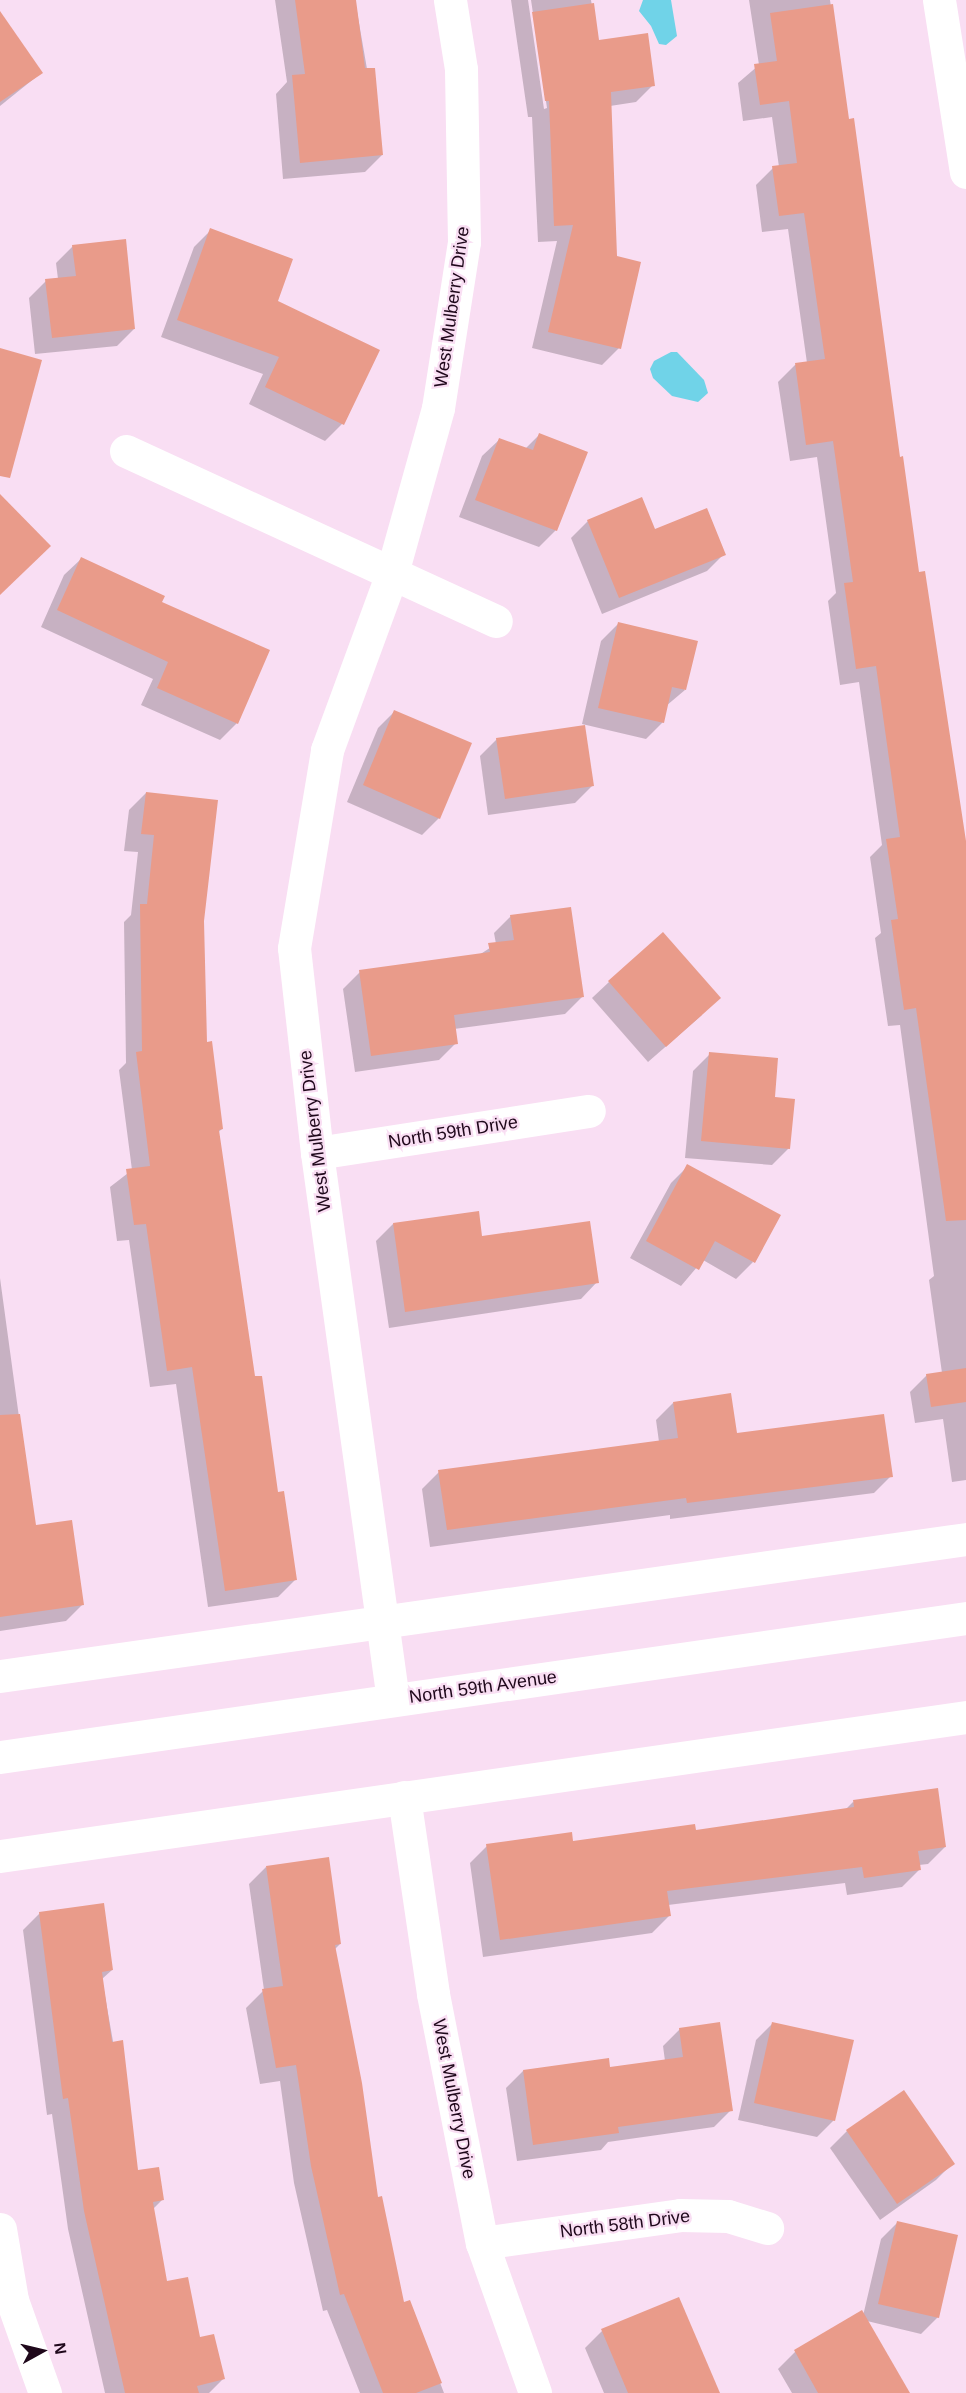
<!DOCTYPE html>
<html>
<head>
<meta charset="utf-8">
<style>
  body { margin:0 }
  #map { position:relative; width:966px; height:2393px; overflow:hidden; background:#f9def3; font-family:Helvetica,sans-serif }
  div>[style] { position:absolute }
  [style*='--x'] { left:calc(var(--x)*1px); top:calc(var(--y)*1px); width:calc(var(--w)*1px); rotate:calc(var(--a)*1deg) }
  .water>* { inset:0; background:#70d3e8 }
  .shadow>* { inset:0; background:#0003 }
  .building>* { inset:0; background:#e99b8a }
  .minor>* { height:33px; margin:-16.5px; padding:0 16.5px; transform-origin:16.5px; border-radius:16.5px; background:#fff }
  .tertiary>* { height:33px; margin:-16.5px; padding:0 16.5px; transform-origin:16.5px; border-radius:16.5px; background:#fff }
  .secondary>* { height:33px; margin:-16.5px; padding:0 16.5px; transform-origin:16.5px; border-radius:16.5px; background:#fff }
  span { translate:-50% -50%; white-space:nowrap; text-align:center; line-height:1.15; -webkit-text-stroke:4.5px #f9def3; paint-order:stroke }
  .street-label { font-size:18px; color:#1f081b }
  .north { position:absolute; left:12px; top:2321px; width:60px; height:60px; -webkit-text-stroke:4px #f9def3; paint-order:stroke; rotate:82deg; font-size:16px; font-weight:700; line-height:24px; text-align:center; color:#1f081b }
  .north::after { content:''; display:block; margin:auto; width:21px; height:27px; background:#1f081b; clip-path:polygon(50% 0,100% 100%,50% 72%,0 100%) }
</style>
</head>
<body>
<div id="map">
  <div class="water">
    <i style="clip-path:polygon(643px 0,671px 0,677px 36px,666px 45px,659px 44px,651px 26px,639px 11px)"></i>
    <i style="clip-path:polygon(671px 352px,677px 352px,704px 380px,708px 393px,698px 402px,672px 396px,653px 378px,650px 369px,654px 361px)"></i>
  </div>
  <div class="shadow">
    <i style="clip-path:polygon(275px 0,355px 0,382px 155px,365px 172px,283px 179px,276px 94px,287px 82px)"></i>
    <i style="clip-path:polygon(511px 0,528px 0,544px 109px,547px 108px,531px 0,591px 0,598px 42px,653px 85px,636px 102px,610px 106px,619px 348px,602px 365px,532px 348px,557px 241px,538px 242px,532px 117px,528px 117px)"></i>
    <i style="clip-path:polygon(749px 0,830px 0,898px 458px,966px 851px,966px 1480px,952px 1482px,943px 1419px,915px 1423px,910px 1392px,927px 1375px,942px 1373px,929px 1280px,934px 1276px,900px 1025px,888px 1026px,875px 938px,881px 933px,870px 857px,882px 845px,859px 682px,840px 685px,828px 601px,836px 593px,817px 457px,790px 461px,778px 382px,795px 365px,807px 363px,788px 229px,762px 232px,756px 185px,773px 168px,779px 167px,772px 117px,743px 121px,738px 83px,759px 65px)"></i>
    <i style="clip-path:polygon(0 23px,41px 73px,0 106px)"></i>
    <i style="clip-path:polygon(211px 230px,276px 301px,378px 351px,342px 424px,325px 441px,249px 404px,263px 374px,161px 337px,194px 247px)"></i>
    <i style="clip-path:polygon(73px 246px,134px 329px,117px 346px,35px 354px,29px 298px,46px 281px,58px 279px,56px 263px)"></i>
    <i style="clip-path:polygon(540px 434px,556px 530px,539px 547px,459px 517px,482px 456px,499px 440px,525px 449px)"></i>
    <i style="clip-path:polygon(588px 521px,654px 531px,724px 554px,707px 571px,602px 614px,571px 538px)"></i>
    <i style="clip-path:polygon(81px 559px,160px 603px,237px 723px,220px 740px,141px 705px,153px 679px,41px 627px,64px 575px)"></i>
    <i style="clip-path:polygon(618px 624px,685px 690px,666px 706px,663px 722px,646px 739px,582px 724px,601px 641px)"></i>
    <i style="clip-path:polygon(395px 711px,439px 818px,422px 835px,347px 802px,378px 728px)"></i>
    <i style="clip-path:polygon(497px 739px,592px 786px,575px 803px,488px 815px,480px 756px)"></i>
    <i style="clip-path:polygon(146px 793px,203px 921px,205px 1044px,222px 1129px,217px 1133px,254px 1378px,295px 1580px,278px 1597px,208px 1607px,176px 1384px,150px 1387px,129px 1240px,117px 1241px,110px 1187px,132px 1170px,119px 1070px,126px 1063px,124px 922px,131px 915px,138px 852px,124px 851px,129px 810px)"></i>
    <i style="clip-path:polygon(511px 916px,582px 997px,565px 1014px,454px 1029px,456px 1043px,439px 1060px,355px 1072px,343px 989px,360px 972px,479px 955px,496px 944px,494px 933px)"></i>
    <i style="clip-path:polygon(609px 982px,702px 1015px,648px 1062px,592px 998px)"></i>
    <i style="clip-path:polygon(710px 1054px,774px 1099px,789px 1148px,772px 1165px,685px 1158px,693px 1071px)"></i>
    <i style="clip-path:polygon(688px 1166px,753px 1262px,736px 1279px,703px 1260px,681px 1286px,630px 1258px,671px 1183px)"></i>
    <i style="clip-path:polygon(393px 1224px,481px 1238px,597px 1282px,581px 1299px,389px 1328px,376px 1241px)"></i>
    <i style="clip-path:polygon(0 1278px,34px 1527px,83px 1604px,66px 1621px,0 1631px)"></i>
    <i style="clip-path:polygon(673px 1403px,735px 1434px,891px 1476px,874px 1493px,670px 1519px,670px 1515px,430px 1547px,422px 1489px,439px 1472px,659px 1442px,656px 1420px)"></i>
    <i style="clip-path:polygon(853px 1802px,945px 1847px,928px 1864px,919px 1865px,919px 1870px,902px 1887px,847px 1895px,845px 1883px,668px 1905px,669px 1916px,652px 1933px,483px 1957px,470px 1863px,487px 1846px,572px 1843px,695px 1831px,845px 1810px)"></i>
    <i style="clip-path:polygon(266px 1867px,340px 1944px,335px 1949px,377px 2199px,403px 2304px,409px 2302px,444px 2393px,360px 2393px,327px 2310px,323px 2311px,294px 2183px,280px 2081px,260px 2084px,246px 2008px,264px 1990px,249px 1884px)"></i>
    <i style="clip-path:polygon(40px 1913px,112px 1970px,102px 1979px,136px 2172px,162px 2200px,153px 2209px,166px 2282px,224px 2378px,209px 2393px,105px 2393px,68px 2229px,52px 2114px,47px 2115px,23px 1930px)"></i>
    <i style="clip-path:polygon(773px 2023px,834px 2120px,817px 2137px,738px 2120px,756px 2040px)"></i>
    <i style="clip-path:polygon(680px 2029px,731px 2110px,714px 2127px,608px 2142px,601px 2150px,517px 2161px,506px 2088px,523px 2071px,609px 2068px,665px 2061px,663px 2046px)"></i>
    <i style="clip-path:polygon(847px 2131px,953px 2163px,936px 2180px,880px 2220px,830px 2148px)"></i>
    <i style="clip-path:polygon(898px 2222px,938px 2317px,921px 2334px,867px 2321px,896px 2393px,792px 2393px,778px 2369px,795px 2352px,862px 2313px,863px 2316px,881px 2239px)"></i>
    <i style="clip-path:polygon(602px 2331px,708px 2393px,604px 2393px,585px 2348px)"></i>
  </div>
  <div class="building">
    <i style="clip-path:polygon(295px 0,356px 0,365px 68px,375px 68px,383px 155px,300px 163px,292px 75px,305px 74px)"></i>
    <i style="clip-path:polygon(594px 3px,599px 40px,648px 33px,655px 86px,611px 92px,617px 256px,641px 262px,621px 349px,548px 332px,573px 225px,554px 226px,549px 101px,545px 101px,532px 12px)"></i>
    <i style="clip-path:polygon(833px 4px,849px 119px,854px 118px,900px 457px,903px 456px,919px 572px,925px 571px,966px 841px,966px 1220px,946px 1221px,916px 1008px,904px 1010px,891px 920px,898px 919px,886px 839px,900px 837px,876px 666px,856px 669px,844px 583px,853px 582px,833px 441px,806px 445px,795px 363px,825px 359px,804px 213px,779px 216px,772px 166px,797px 163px,789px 101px,760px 105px,754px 64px,777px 61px,770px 13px)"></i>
    <i style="clip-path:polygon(0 11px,43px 73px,0 102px)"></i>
    <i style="clip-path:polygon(210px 228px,293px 259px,278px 301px,380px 350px,344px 425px,265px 387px,279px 357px,177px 320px)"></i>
    <i style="clip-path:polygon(126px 239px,135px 329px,52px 338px,45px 279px,76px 276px,72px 245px)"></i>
    <i style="clip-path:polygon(0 348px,42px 360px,10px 478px,0 476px)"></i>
    <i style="clip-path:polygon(539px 433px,588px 452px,557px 531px,475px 500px,499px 438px,533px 450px)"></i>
    <i style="clip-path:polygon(0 494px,51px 546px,0 595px)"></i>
    <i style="clip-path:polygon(642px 497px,655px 529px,707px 508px,726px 555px,619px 598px,587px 520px)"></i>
    <i style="clip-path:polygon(81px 557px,165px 596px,162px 602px,270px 650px,238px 724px,157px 688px,168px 662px,57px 610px)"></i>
    <i style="clip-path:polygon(618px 622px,698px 641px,686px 690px,672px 687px,664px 723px,598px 708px)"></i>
    <i style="clip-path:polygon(394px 710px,472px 743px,440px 819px,363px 785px)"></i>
    <i style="clip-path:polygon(585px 725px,594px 786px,505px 799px,496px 738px)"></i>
    <i style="clip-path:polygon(146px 792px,218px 800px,204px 921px,207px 1042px,212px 1041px,223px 1129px,219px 1130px,255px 1376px,262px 1376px,278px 1492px,284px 1491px,297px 1580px,225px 1591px,192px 1367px,167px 1371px,146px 1224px,134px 1225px,126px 1169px,150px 1166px,136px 1052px,142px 1051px,140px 904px,147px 904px,154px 835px,141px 834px)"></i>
    <i style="clip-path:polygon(571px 907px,584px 997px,454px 1015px,458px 1044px,371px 1056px,359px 970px,490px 952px,488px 943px,514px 940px,510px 915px)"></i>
    <i style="clip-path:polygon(663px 932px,721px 998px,666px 1047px,608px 981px)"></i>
    <i style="clip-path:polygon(709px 1052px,778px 1058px,775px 1097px,795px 1099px,790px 1149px,701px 1141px)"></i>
    <i style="clip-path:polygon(687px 1164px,781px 1215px,755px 1263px,715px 1241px,699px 1270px,646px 1241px)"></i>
    <i style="clip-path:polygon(479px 1211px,482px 1236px,590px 1221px,599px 1283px,405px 1312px,393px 1223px)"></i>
    <i style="clip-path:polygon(966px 1368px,966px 1402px,931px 1407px,926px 1374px)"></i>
    <i style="clip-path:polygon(731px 1393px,737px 1433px,884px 1414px,893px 1477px,687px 1503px,686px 1498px,447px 1530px,438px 1470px,678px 1438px,673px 1402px)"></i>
    <i style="clip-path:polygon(20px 1414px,36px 1525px,72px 1520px,84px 1605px,0 1617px,0 1415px)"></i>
    <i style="clip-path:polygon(938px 1788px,946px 1847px,918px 1851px,921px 1870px,864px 1878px,862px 1867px,667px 1891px,671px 1916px,500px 1940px,486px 1844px,572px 1832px,573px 1841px,695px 1824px,696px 1830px,854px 1807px,853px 1800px)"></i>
    <i style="clip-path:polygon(329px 1857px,341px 1944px,335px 1945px,362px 2083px,378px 2197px,382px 2196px,404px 2302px,410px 2300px,442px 2383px,416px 2393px,383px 2393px,344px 2294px,340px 2295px,311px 2166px,296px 2065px,276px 2068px,262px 1989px,283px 1986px,266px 1866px)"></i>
    <i style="clip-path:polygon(104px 1903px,113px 1970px,102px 1972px,112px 2042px,123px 2040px,138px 2170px,159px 2167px,164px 2200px,153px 2202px,167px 2281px,188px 2277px,200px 2337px,214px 2334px,225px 2379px,197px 2386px,199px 2393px,125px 2393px,84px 2211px,68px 2098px,63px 2099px,39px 1912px)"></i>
    <i style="clip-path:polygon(720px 2022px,733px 2111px,618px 2127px,619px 2133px,533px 2145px,523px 2070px,609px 2058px,610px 2067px,683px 2057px,679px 2028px)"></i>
    <i style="clip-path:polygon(772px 2022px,854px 2040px,835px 2121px,754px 2103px)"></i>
    <i style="clip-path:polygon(904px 2090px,955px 2164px,897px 2204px,846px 2130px)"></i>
    <i style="clip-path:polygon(897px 2221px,958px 2235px,939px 2318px,878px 2304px)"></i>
    <i style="clip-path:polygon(679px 2297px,720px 2393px,628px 2393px,601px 2329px)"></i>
    <i style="clip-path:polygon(862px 2310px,910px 2393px,818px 2393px,794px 2350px)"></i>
  </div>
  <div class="minor">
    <i style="--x:126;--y:451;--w:407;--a:24.7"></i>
    <i style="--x:317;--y:1153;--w:275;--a:-8.8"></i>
    <i style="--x:0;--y:1676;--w:976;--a:-8.07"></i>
    <i style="--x:393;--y:1700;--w:552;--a:-97.91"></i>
    <i style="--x:317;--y:1153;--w:206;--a:-96.4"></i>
    <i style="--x:294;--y:948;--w:201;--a:-80.5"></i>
    <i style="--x:327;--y:750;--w:189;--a:-69.8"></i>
    <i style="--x:392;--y:573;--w:171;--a:-74.4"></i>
    <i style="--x:438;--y:408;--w:168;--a:-81.1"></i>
    <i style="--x:464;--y:242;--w:173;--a:-91"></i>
    <i style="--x:461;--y:69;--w:70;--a:-99.1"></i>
    <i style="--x:404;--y:1797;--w:199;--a:81.6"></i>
    <i style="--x:433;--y:1994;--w:254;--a:78.9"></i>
    <i style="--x:482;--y:2243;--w:159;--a:70.5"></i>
    <i style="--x:0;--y:1856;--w:976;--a:-8.19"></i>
    <i style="--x:0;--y:2229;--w:72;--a:80.4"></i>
    <i style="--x:12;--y:2300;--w:99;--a:70.5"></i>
    <i style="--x:482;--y:2243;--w:200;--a:-8"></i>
    <i style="--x:680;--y:2215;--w:48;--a:1.2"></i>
    <i style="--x:728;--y:2216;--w:41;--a:17.1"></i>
  </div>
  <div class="tertiary">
    <i style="--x:939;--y:0;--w:174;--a:81.1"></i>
  </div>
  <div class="secondary">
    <i style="--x:0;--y:1757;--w:976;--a:-8.19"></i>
  </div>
  <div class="street-label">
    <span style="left:452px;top:307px;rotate:-82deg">West Mulberry Drive</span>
    <span style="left:315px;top:1131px;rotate:-97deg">West Mulberry Drive</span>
    <span style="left:453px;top:1132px;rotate:-9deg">North 59th Drive</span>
    <span style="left:483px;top:1687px;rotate:-8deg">North 59th Avenue</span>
    <span style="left:454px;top:2099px;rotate:79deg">West Mulberry Drive</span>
    <span style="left:625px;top:2224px;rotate:-7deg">North 58th Drive</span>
  </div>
  <div class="north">N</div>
</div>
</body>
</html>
